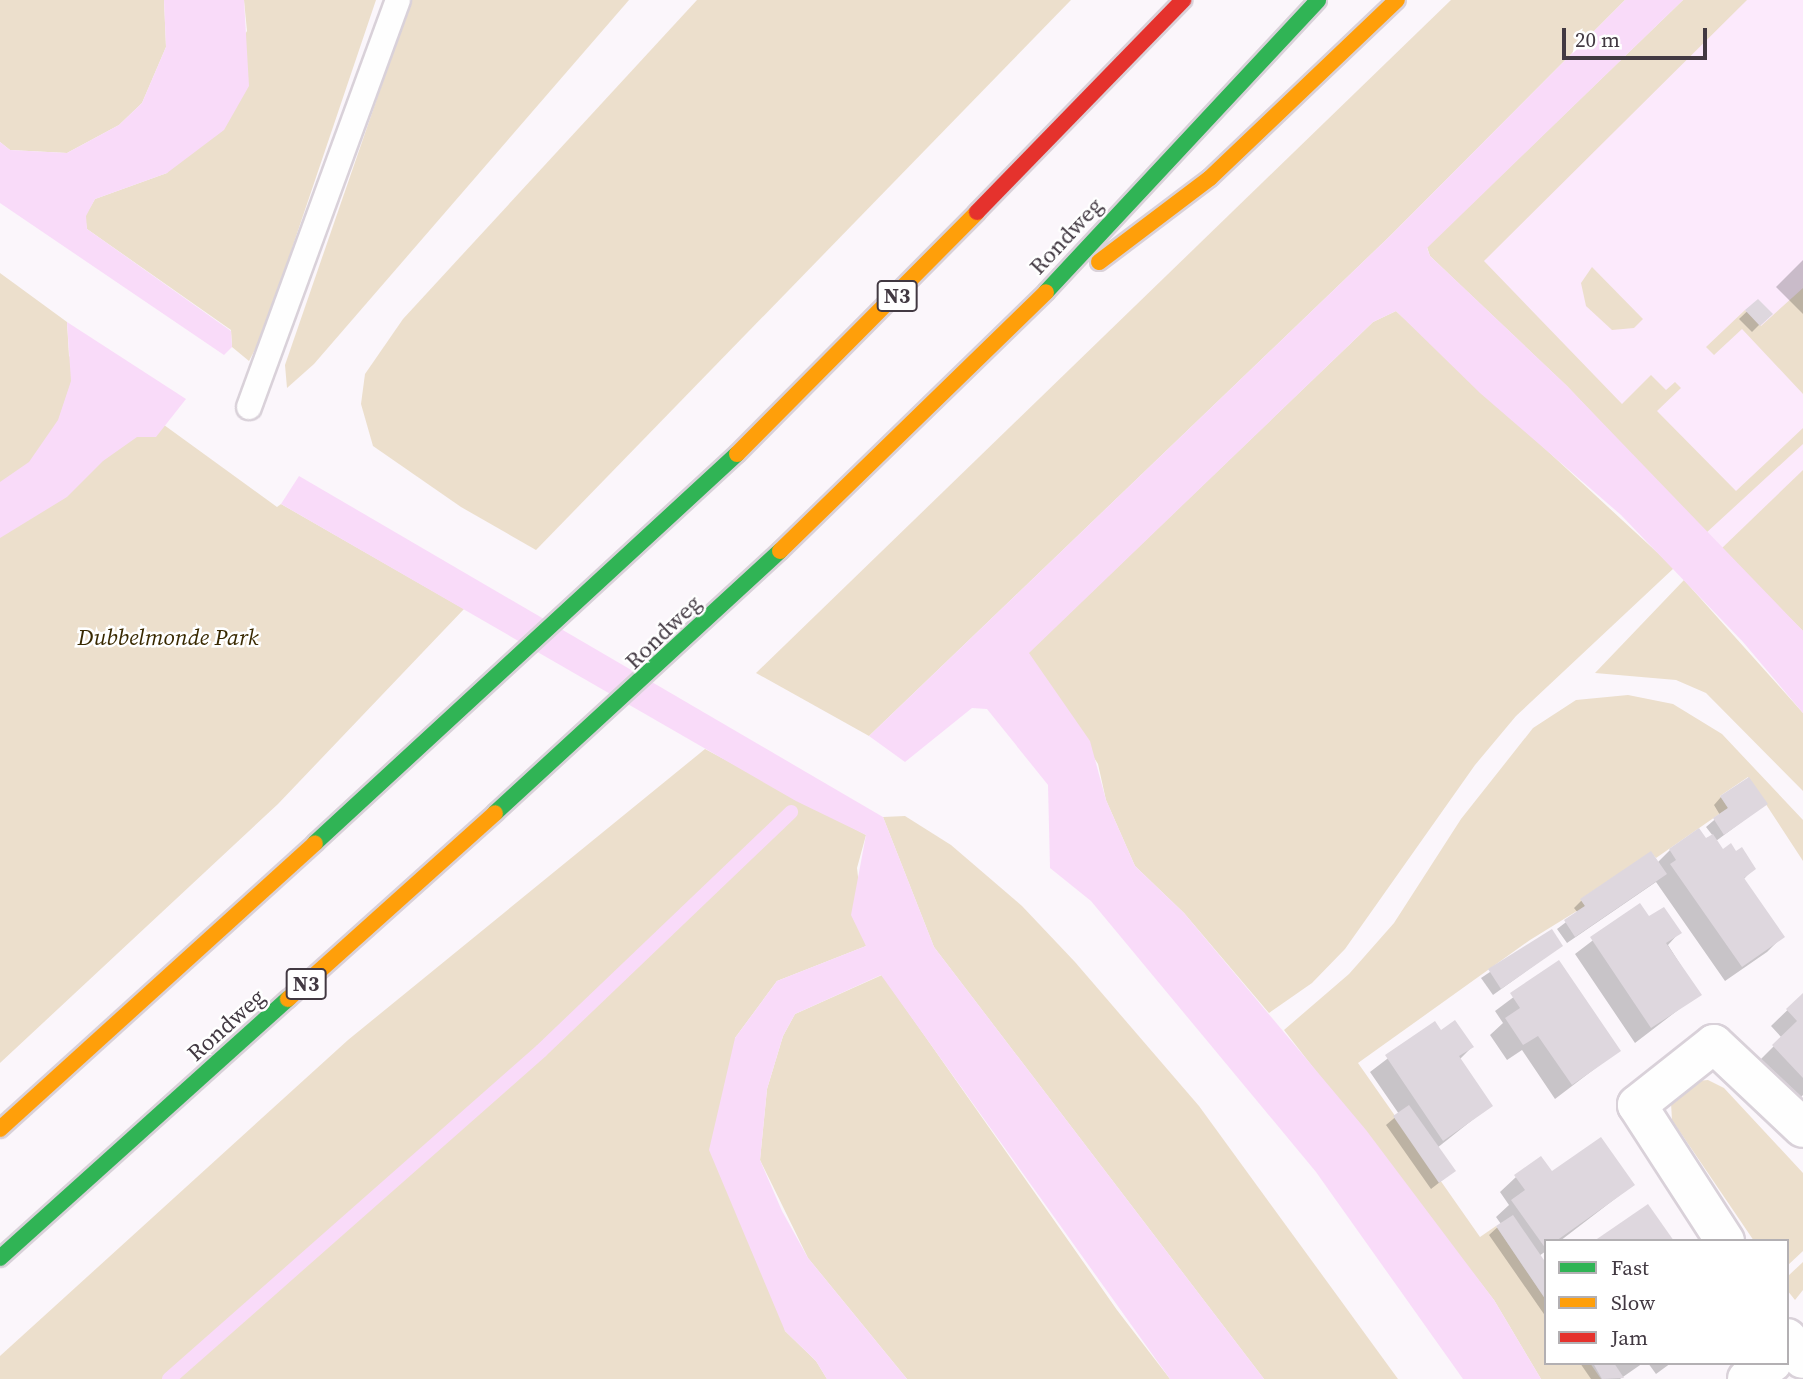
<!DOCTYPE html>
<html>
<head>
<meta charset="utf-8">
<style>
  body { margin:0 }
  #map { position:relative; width:1803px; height:1379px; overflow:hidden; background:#fbf6fb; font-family:"Source Serif 4",serif }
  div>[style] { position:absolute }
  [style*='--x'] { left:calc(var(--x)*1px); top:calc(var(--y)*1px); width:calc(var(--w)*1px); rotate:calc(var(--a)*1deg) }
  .built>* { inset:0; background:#fceafc }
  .green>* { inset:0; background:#ecdfcc }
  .water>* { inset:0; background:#f9dbf9 }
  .shadow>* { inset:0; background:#0003 }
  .stream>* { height:14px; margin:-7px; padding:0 7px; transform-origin:7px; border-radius:7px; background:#f9dbf9 }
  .building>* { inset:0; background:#ded7de }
  .roads { filter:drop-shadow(2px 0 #d9d1d9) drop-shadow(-2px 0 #d9d1d9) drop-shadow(0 2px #d9d1d9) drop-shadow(0 -2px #d9d1d9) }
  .lane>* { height:24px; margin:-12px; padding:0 12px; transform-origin:12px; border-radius:12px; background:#fefefe }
  .street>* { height:38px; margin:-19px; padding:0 19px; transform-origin:19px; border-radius:19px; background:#fefefe }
  .fast>* { height:16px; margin:-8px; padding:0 8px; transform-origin:8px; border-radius:8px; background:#30b455 }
  .slow>* { height:16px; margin:-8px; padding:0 8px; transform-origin:8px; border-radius:8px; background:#ff9f0a }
  .jam>* { height:16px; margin:-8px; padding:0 8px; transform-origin:8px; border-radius:8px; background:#e5322d }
  span { translate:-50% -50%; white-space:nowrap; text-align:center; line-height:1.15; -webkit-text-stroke:5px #fff; paint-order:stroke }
  .shield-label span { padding:2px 5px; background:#fff; border:2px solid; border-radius:5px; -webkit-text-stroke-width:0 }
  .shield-label { font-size:21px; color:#423942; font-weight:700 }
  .street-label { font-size:23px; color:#423942 }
  .park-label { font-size:23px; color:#392900; font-style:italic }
  .legend { position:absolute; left:1544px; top:1239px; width:245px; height:126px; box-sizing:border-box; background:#fff; border:2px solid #b3b0b3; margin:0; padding:9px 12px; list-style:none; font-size:21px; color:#423942 }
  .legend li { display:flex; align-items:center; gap:14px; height:35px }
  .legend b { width:35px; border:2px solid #b3b0b3 }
  .scale { position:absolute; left:1562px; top:28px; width:145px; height:32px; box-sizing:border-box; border:4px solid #423942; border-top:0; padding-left:9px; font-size:21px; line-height:24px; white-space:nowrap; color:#423942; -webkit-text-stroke:5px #fff; paint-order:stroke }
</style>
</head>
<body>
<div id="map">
  <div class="built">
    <i style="clip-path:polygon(1728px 0,1803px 0,1803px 635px,1448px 274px)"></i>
  </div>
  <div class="green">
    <i style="clip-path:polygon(0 0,164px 0,166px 47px,142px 103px,119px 125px,67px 153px,10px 150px,0 142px)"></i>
    <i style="clip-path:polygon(244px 0,376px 0,263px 334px,249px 361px,232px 347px,231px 330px,87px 229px,85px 216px,95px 199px,167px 173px,247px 31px)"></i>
    <i style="clip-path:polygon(411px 0,629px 0,314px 364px,287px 388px,285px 365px)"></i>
    <i style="clip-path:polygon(697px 0,1071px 0,536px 550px,461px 507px,373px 446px,361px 404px,365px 374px,403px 319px)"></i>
    <i style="clip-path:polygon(1451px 0,1625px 0,1390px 236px,869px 736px,756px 673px)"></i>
    <i style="clip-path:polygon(1683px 0,1747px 0,1484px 261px,1622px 404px,1651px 375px,1666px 390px,1675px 382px,1681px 388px,1657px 411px,1736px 491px,1803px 428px,1803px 444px,1706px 533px,1567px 386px,1430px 256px,1427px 247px)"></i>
    <i style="clip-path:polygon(1592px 267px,1643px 319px,1634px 328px,1612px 330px,1586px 306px,1581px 283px)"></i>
    <i style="clip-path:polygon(0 273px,67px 322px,69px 356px,277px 507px,281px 504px,464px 609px,278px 804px,0 1063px)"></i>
    <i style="clip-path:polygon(1803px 288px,1803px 394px,1742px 329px,1714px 355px,1706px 347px,1745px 310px,1761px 326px)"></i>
    <i style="clip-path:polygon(1396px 311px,1674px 568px,1516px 716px,1475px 765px,1345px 949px,1312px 983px,1269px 1013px,1184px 913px,1135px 866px,1106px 800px,1098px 764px,1028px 653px,1373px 322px)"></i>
    <i style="clip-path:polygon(1803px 470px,1803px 631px,1721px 549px)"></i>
    <i style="clip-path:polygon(1684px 580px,1803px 713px,1803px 791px,1706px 693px,1676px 680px,1595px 673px)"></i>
    <i style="clip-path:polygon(1628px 695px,1673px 704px,1722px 734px,1803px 820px,1803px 861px,1748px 777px,1720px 796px,1728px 808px,1656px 858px,1651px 852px,1581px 899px,1585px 906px,1530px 940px,1358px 1063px,1480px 1237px,1496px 1226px,1546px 1300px,1546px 1363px,1590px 1363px,1601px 1379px,1541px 1379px,1494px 1300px,1284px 1030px,1349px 974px,1394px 923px,1461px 819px,1533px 728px,1576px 700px)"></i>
    <i style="clip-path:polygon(705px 749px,866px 835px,857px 868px,866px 946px,777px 981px,735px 1038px,785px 1331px,816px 1361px,827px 1379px,0 1379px,0 1356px,348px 1040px)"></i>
    <i style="clip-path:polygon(905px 816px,951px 845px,1022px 906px,1075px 962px,1199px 1106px,1398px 1379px,1264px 1379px,934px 947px,883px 817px)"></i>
    <i style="clip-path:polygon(882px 975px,1117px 1310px,1170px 1379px,907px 1379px,808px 1258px,760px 1160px,767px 1089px,783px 1036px,795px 1014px)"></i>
    <i style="clip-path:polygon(1708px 1080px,1724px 1088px,1803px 1173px,1803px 1251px,1787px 1266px,1787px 1241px,1754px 1241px,1672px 1120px,1671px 1103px,1697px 1081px)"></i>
    <i style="clip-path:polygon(1803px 1262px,1803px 1290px,1795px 1300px,1787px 1290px,1787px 1277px)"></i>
  </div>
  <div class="water">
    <i style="clip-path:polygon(164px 0,244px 0,249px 86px,224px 130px,167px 173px,95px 199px,86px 216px,87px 229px,231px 331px,232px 347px,224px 355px,0 203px,0 142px,10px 150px,67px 153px,119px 125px,142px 103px,166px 47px)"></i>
    <i style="clip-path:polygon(1625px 0,1683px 0,1427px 248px,1430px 256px,1567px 386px,1803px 631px,1803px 713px,1743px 642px,1621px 515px,1480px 393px,1396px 311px,1373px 322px,1029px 653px,1090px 741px,1106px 800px,1135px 866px,1184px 913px,1366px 1130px,1494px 1300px,1541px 1379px,1463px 1379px,1316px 1172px,1091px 901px,1050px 868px,1048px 785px,987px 709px,972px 708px,905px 762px,869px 736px,1390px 236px)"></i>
    <i style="clip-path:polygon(67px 322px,186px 399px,156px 437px,137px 437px,103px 461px,67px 497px,0 538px,0 482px,29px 462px,58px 420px,71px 381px)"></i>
    <i style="clip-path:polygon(299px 476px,883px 817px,934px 947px,1264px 1379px,1170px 1379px,881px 975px,795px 1014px,783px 1036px,767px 1089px,760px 1160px,782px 1211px,808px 1258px,907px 1379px,827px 1379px,816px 1361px,785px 1331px,709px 1150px,735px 1038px,777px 981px,866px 946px,851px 915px,866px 835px,796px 801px,281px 504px)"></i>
  </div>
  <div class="shadow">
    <i style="clip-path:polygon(1803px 260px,1803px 314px,1776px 287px)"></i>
    <i style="clip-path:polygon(1758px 301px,1770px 314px,1752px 332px,1739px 319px)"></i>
    <i style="clip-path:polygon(1721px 797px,1763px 806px,1716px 841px,1723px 851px,1754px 868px,1743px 880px,1782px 937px,1767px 952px,1725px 981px,1656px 882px,1567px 943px,1557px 929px,1578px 913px,1574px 908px,1581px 901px,1657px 863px,1670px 850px,1713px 836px,1706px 827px,1720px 815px,1714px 805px)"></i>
    <i style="clip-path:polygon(1639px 905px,1649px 919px,1679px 933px,1668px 945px,1699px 994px,1635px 1043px,1575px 954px)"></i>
    <i style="clip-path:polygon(1551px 931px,1561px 946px,1493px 995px,1481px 978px)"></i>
    <i style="clip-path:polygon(1559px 963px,1618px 1051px,1555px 1099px,1522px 1050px,1507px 1060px,1490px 1035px,1503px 1023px,1495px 1011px)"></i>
    <i style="clip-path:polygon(1803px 995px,1803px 1095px,1796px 1102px,1758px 1062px,1782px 1038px,1771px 1026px)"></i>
    <i style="clip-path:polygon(1434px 1023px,1440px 1032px,1472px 1047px,1459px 1060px,1490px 1106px,1437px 1148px,1454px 1171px,1431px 1189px,1386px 1125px,1399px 1114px,1370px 1072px)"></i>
    <i style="clip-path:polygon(1551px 1174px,1633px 1185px,1560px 1241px,1546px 1241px,1546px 1251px,1539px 1256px,1546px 1267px,1546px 1317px,1489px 1235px,1501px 1224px,1496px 1217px,1509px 1205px,1500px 1192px,1516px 1177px)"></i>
    <i style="clip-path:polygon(1580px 1363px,1643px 1363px,1620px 1379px,1591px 1379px)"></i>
    <i style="clip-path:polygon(1648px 1363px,1671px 1363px,1656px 1374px)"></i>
  </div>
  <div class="stream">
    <i style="--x:169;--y:1379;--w:496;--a:-41.4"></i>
    <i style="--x:541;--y:1051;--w:346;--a:-43.7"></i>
  </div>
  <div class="building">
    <i style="clip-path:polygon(1758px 299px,1773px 314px,1760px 326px,1745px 310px)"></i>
    <i style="clip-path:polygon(1749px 777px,1768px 804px,1724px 835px,1713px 818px,1728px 808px,1720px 796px)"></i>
    <i style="clip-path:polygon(1699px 828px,1706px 838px,1713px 834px,1723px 849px,1731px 843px,1736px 851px,1742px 847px,1756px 869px,1744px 878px,1785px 937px,1742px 967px,1670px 864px,1676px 860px,1669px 849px)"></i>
    <i style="clip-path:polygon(1651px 851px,1667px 874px,1575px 937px,1564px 920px,1585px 906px,1580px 899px)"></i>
    <i style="clip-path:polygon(1640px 903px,1649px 916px,1664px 907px,1682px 933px,1666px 943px,1702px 995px,1651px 1028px,1590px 937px)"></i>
    <i style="clip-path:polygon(1552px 929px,1563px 946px,1501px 989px,1488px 969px)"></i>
    <i style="clip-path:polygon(1559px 960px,1621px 1051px,1572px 1085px,1538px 1036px,1523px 1045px,1505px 1018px,1520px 1008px,1510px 993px)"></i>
    <i style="clip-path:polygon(1803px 993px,1803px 1078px,1772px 1045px,1797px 1021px,1786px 1009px)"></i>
    <i style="clip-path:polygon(1455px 1020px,1474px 1047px,1459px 1056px,1493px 1106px,1443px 1141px,1385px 1055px,1435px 1021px,1441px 1030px)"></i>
    <i style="clip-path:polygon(1409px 1105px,1456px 1171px,1439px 1183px,1393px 1116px)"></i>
    <i style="clip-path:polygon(1601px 1137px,1635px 1185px,1556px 1241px,1546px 1241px,1546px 1249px,1511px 1200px,1525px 1190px,1514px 1175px,1541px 1156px,1552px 1171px)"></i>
    <i style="clip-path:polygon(1648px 1204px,1674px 1241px,1594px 1241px)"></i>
    <i style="clip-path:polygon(1513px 1215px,1546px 1263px,1546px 1300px,1496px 1226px)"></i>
    <i style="clip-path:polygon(1593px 1363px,1614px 1363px,1624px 1378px,1602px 1379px)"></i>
  </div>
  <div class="roads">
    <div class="lane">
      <i style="--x:249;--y:407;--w:433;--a:-69.9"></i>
    </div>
    <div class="street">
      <i style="--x:1725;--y:1241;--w:162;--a:-122.9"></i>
      <i style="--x:1637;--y:1105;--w:98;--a:-38.4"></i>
      <i style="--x:1714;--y:1044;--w:122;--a:43.3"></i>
      <i style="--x:1787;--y:1338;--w:26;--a:53"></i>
      <i style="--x:1747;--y:1379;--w:30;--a:-33"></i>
    </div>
    <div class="fast">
      <i style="--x:1046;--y:292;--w:399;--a:-47"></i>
      <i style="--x:495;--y:813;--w:387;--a:-42.6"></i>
      <i style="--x:315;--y:843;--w:574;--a:-42.67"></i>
      <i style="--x:0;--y:1258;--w:387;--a:-42"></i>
    </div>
    <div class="slow">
      <i style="--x:1099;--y:262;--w:139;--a:-37.1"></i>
      <i style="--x:1210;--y:178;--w:258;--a:-43.6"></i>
      <i style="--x:737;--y:454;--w:341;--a:-45.2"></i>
      <i style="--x:780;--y:551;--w:371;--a:-44.2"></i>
      <i style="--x:288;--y:999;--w:278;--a:-41.9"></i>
      <i style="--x:0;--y:1129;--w:425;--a:-42.2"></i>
    </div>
    <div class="jam">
      <i style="--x:977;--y:212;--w:296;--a:-45.8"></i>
    </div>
  </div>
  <div class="shield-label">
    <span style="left:897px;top:296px">N3</span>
    <span style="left:306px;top:984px">N3</span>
  </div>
  <div class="street-label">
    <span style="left:1066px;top:236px;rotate:-47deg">Rondweg</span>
    <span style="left:663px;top:632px;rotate:-44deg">Rondweg</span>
    <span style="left:226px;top:1025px;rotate:-42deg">Rondweg</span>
  </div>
  <div class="park-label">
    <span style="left:168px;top:637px">Dubbelmonde Park</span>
  </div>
  <ul class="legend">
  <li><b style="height:9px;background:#30b455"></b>Fast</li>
  <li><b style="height:9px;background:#ff9f0a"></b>Slow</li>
  <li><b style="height:9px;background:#e5322d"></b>Jam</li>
  </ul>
  <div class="scale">20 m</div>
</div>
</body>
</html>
